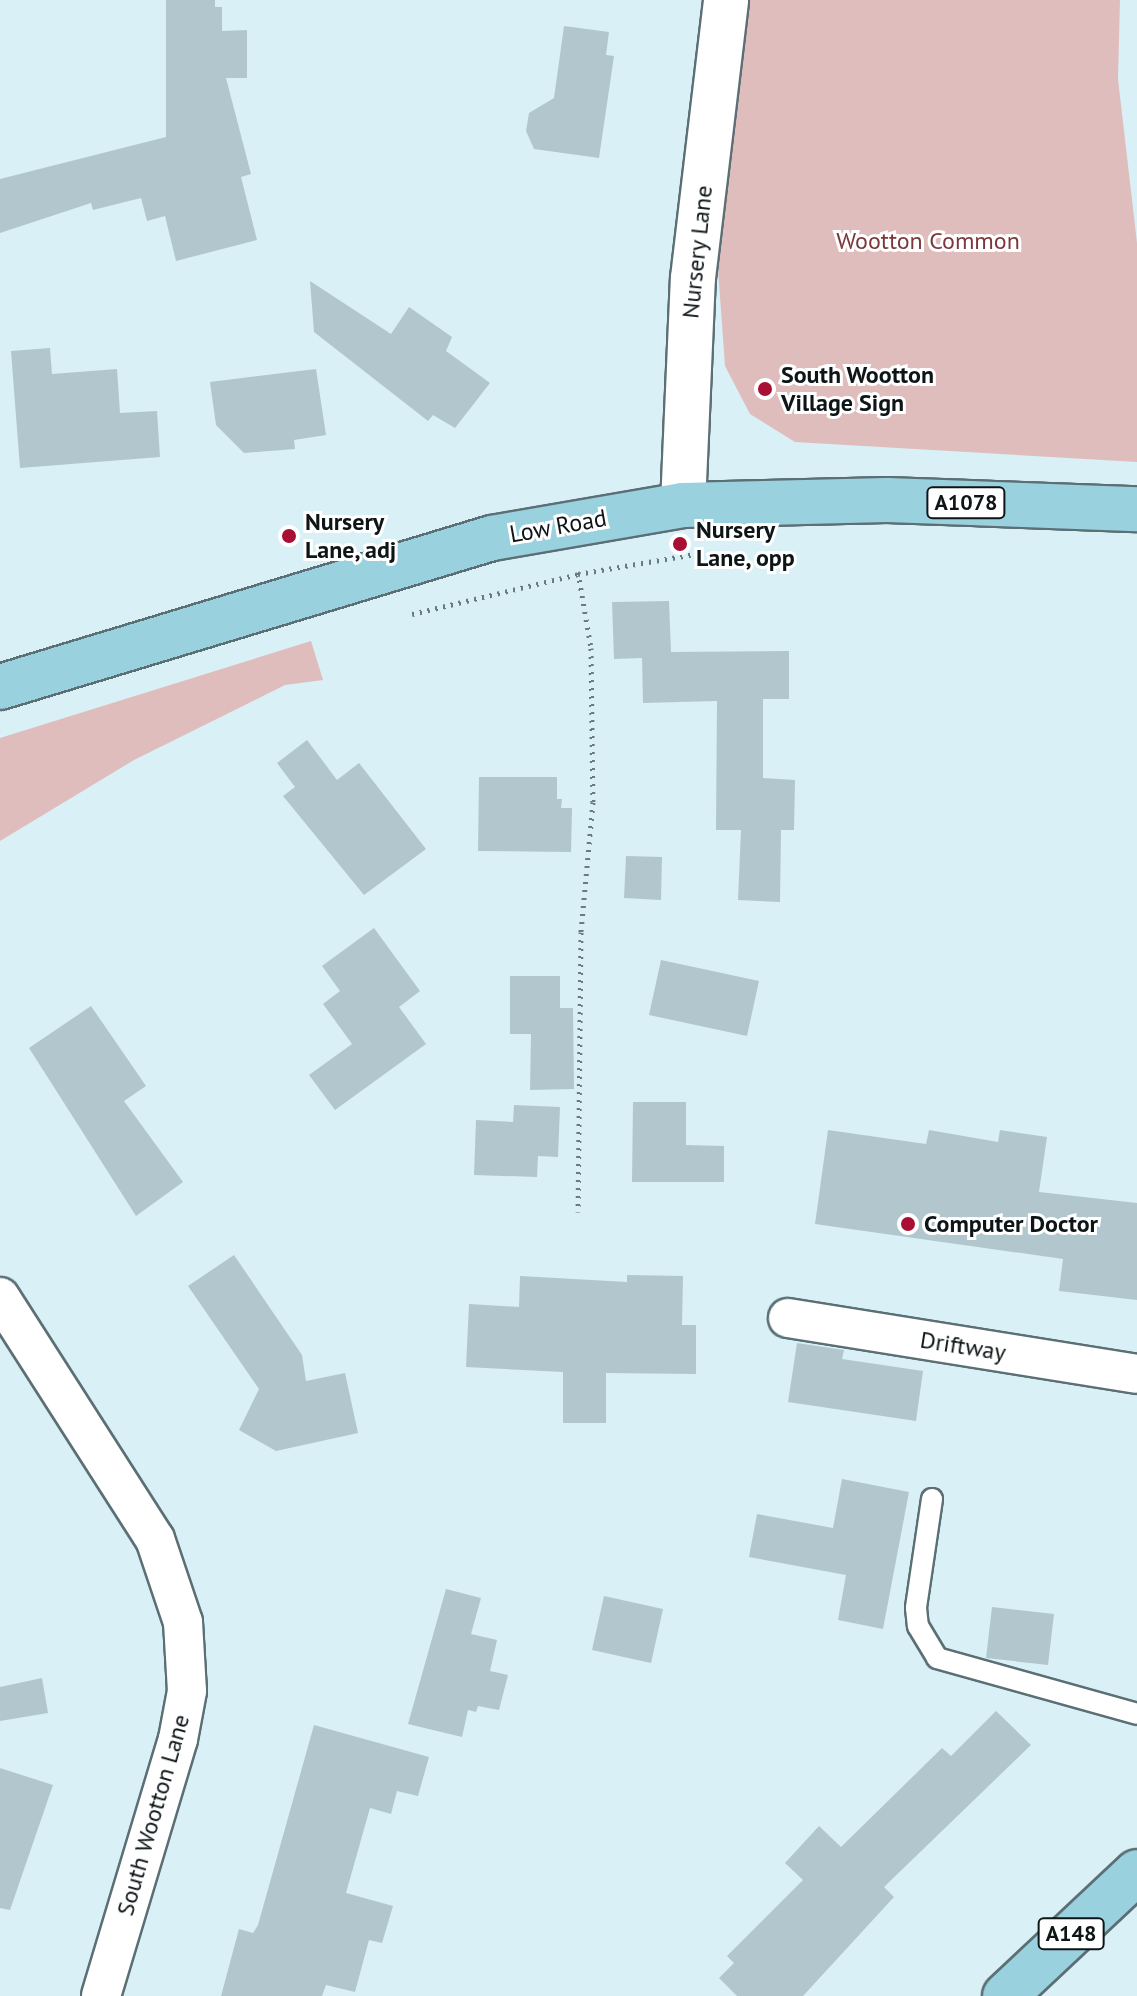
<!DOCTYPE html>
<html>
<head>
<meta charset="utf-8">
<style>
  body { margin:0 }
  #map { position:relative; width:1137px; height:1996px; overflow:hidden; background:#d9f0f6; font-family:"PT Sans",sans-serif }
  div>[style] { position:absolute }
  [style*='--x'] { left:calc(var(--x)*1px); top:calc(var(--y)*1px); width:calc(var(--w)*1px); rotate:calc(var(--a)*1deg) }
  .green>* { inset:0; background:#dfbdbd }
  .building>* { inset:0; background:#b1c7cd }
  .path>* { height:5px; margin-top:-2.5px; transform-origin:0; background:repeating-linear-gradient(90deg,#6b7a7e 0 2px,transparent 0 8px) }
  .roads { filter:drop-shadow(2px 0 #5b6f74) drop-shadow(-2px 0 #5b6f74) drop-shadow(0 2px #5b6f74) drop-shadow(0 -2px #5b6f74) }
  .lane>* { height:20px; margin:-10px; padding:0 10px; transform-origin:10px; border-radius:10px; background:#fff }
  .street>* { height:38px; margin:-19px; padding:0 19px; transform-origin:19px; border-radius:19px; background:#fff }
  .secondary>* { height:44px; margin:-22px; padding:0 22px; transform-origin:22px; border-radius:22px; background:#fff }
  .primary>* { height:44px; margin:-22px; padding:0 22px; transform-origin:22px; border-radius:22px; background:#9ad1df }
  .dots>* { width:22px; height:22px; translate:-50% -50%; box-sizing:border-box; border:4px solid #fff; border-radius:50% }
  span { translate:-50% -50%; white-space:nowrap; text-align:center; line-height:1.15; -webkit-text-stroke:6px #fff; paint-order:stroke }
  .shield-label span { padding:2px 6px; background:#fff; border:2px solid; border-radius:6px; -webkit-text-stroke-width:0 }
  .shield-label { font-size:22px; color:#0d1517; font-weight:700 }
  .park-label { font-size:24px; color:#7b383c }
  .street-label { font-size:24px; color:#0d1517 }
  .poi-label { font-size:24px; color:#0d1517; font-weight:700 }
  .left { translate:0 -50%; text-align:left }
</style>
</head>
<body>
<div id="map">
  <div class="green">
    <i style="clip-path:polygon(737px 0,1120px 0,1118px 79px,1137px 243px,1137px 462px,795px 442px,750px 414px,725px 366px,718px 269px)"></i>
    <i style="clip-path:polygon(311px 641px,323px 680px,285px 685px,134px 760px,0 841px,0 738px)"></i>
  </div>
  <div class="building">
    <i style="clip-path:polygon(166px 0,215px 0,215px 7px,222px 7px,222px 31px,247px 30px,247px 78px,226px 78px,251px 174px,241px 177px,257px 240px,176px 261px,165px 216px,147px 221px,141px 198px,93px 210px,91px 203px,0 233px,0 179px,166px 137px)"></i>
    <i style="clip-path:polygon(564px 26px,609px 32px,606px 55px,614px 56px,599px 158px,534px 149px,526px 131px,529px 113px,554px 98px)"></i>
    <i style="clip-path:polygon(310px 281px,391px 334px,409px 307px,452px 337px,446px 351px,490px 383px,455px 428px,433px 415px,428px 421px,314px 332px)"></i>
    <i style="clip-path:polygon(50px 348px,52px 374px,117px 369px,120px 413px,157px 411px,160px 457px,20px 468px,11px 351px)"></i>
    <i style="clip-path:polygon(316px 369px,326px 435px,294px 440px,295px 449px,244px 453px,216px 425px,210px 382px)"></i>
    <i style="clip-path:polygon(669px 601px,671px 652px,789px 651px,789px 699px,763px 699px,763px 778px,795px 780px,794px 830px,781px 830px,780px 902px,738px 900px,741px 830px,716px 830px,717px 701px,643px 703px,642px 658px,614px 659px,612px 602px)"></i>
    <i style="clip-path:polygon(307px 740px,337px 780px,359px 763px,426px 849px,364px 895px,283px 796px,295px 787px,277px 763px)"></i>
    <i style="clip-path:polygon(479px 777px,557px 777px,557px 799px,562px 799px,561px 808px,572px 808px,571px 852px,478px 851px)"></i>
    <i style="clip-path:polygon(626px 856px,662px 857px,661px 900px,624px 898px)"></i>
    <i style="clip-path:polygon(374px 928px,420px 991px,399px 1007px,426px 1044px,335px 1110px,309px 1075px,352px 1044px,323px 1004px,340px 991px,322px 966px)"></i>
    <i style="clip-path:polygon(661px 960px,759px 981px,747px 1036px,649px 1015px)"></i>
    <i style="clip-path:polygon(510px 976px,560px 976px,560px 1008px,573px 1008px,574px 1089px,530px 1090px,531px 1034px,510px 1034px)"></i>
    <i style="clip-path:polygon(91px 1006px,146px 1086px,124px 1101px,183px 1182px,136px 1216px,29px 1048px)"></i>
    <i style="clip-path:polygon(633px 1102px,686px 1102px,686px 1145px,724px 1146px,724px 1182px,632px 1182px)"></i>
    <i style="clip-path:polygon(514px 1105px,560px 1107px,558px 1157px,538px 1156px,537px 1177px,474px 1175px,476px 1120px,513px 1122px)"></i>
    <i style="clip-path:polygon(828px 1130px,926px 1144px,929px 1130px,998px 1142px,1000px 1130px,1047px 1137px,1039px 1192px,1137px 1203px,1137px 1300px,1059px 1291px,1063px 1259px,815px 1224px)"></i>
    <i style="clip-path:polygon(234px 1255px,302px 1355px,306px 1381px,345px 1373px,358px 1433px,276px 1451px,239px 1430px,259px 1389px,188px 1286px)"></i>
    <i style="clip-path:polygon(627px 1275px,683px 1276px,682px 1325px,696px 1325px,696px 1374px,606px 1373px,606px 1423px,563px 1423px,563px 1372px,466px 1367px,469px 1304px,519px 1307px,520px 1276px,627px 1282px)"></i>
    <i style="clip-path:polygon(797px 1343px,844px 1350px,842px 1359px,923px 1371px,916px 1421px,788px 1402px)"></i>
    <i style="clip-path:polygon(842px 1479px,909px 1492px,883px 1629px,838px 1620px,846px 1575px,749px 1557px,757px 1514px,833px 1528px)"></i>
    <i style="clip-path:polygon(446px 1589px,481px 1598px,471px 1634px,497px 1640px,490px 1671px,508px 1675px,499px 1710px,478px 1706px,476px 1712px,468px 1710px,462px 1737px,408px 1724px)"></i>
    <i style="clip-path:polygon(604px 1596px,663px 1609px,651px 1663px,592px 1650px)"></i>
    <i style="clip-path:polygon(992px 1607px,1054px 1614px,1048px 1665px,986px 1658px)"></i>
    <i style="clip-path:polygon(42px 1678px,48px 1713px,0 1721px,0 1687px)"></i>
    <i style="clip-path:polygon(996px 1711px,1031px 1745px,884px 1887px,894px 1897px,803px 1996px,737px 1996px,719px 1978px,734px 1963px,727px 1956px,803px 1880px,785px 1863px,819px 1826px,841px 1847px,942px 1748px,951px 1756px)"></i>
    <i style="clip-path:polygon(314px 1725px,429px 1757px,418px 1796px,397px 1791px,391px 1814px,370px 1808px,346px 1893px,393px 1906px,382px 1943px,369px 1940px,355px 1992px,326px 1985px,322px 1996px,221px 1996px,239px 1929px,253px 1933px,258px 1925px)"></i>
    <i style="clip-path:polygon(0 1768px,53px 1785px,10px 1910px,0 1908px)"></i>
  </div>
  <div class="path">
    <i style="--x:578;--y:572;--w:77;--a:80.3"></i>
    <i style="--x:591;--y:648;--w:154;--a:89.3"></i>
    <i style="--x:593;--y:802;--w:131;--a:95.3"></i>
    <i style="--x:581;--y:932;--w:280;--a:90.6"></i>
    <i style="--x:412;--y:614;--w:171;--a:-13.5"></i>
    <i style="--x:578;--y:574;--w:119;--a:-9.7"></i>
  </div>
  <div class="roads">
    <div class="lane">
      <i style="--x:932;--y:1499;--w:110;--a:98.4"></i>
      <i style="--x:916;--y:1608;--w:18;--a:84"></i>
      <i style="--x:918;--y:1626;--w:37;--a:59"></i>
      <i style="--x:937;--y:1658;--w:208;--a:15.6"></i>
    </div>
    <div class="street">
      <i style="--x:0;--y:1297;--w:287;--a:57.4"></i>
      <i style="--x:155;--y:1539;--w:88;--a:71.4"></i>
      <i style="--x:183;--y:1622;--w:69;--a:86.7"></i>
      <i style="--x:187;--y:1691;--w:49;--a:100.6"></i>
      <i style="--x:178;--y:1739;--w:268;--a:106.7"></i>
      <i style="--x:788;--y:1318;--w:353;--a:9.1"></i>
    </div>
    <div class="secondary">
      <i style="--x:683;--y:505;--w:227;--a:-87.5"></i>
      <i style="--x:693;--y:278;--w:280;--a:-83.2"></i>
    </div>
    <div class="primary">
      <i style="--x:0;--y:687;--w:514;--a:-16.85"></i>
      <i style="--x:492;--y:538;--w:194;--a:-9.8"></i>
      <i style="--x:683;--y:505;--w:204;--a:-1.4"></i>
      <i style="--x:887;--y:500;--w:250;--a:2.1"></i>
      <i style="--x:1005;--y:1996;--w:181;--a:-43.2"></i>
    </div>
  </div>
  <div class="dots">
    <i style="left:765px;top:389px;background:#a80f32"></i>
    <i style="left:289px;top:536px;background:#a80f32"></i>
    <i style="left:680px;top:544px;background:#a80f32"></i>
    <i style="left:908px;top:1224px;background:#a80f32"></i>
  </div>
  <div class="shield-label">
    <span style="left:966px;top:503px">A1078</span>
    <span style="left:1071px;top:1934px">A148</span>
  </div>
  <div class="park-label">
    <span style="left:928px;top:241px">Wootton Common</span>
  </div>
  <div class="street-label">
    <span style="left:697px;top:252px;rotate:-84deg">Nursery Lane</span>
    <span style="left:558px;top:526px;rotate:-10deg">Low Road</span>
    <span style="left:963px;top:1346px;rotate:9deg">Driftway</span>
    <span style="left:153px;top:1815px;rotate:-74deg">South Wootton Lane</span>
  </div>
  <div class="poi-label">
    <span class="left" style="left:781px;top:389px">South Wootton<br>Village Sign</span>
    <span class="left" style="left:305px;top:536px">Nursery<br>Lane, adj</span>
    <span class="left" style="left:696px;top:544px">Nursery<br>Lane, opp</span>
    <span class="left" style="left:924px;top:1224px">Computer Doctor</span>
  </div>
</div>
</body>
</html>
